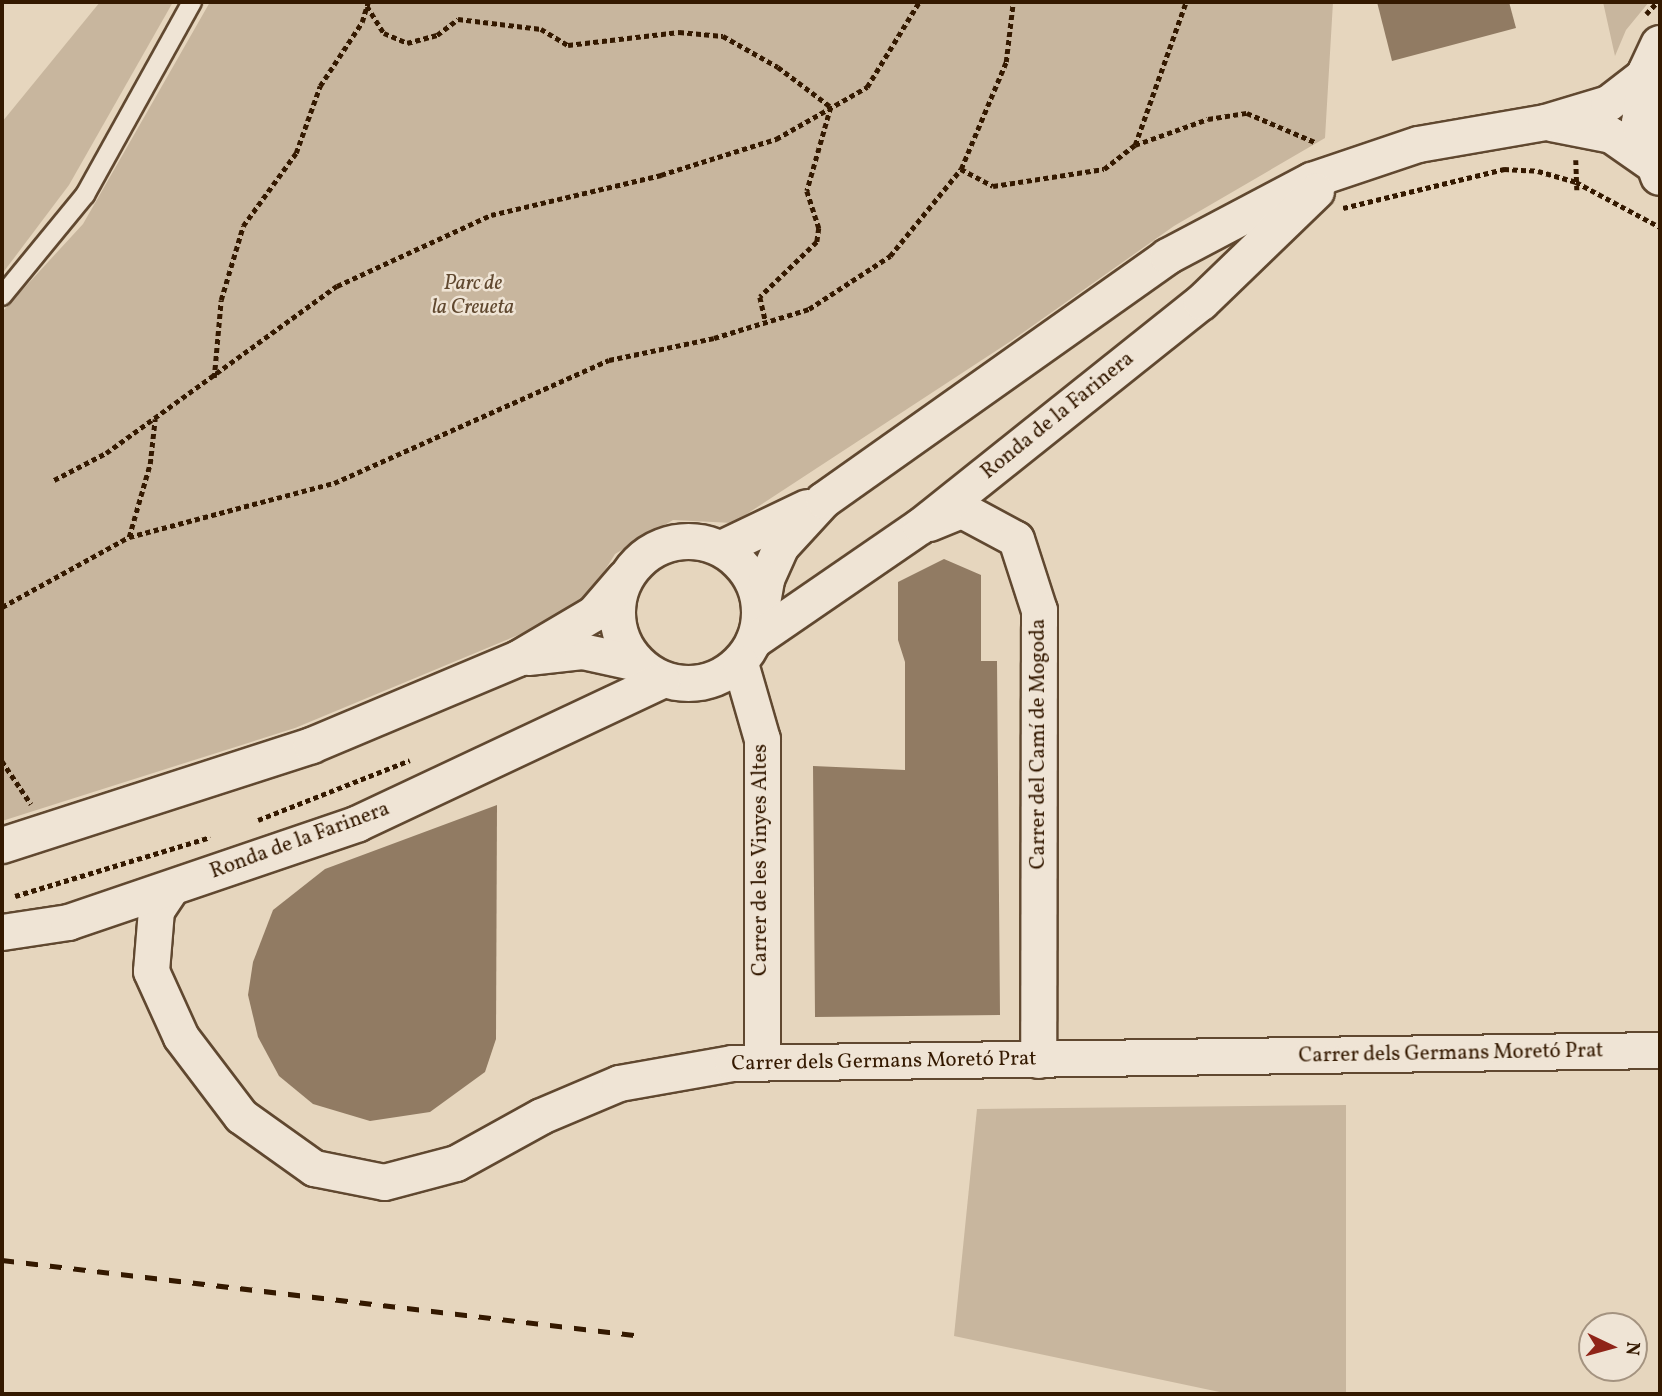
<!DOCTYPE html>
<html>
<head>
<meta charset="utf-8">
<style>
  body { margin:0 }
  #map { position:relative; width:1662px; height:1396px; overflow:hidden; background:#e6d6be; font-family:Vollkorn,serif }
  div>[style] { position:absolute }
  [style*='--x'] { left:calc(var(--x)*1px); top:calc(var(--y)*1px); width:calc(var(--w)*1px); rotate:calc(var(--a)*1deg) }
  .green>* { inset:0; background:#c8b69e }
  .building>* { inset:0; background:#917b63 }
  .path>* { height:4.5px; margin-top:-2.25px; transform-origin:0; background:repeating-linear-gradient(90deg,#341900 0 5px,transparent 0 8.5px) }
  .roads { filter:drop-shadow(2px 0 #604830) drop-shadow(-2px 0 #604830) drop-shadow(0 2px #604830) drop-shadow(0 -2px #604830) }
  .lane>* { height:18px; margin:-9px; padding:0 9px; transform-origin:9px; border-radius:9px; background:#efe4d5 }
  .street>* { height:35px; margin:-17.5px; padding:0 17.5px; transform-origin:17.5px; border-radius:17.5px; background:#efe4d5 }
  .street>.ring { margin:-17.5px; padding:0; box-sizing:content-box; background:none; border:35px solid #efe4d5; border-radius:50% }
  .secondary>* { height:38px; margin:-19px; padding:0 19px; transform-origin:19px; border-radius:19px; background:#efe4d5 }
  .rail>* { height:5px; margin-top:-2.5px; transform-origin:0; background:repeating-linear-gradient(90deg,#341900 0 12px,transparent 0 24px) }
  span { translate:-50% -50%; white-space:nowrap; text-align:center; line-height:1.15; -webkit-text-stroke:5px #efe4d5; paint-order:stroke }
  .park-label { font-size:21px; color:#60482f; font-style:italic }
  .street-label { font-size:21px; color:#341900 }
  .frame { position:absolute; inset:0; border:4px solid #341900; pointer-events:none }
  .north { position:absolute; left:1578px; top:1312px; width:70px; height:70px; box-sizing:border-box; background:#efe4d5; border:2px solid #a49380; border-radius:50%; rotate:95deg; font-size:19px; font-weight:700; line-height:28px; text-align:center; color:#341900 }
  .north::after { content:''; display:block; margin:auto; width:24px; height:32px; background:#8f2418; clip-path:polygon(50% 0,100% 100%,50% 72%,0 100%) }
</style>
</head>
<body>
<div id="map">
  <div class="green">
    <i style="clip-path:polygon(100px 2px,173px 2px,69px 185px,2px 274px,2px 122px)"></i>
    <i style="clip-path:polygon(210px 2px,1333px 2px,1325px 138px,1174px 226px,1011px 341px,733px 523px,673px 520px,615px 554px,581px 609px,295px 728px,2px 821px,2px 312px,83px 224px)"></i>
    <i style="clip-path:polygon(1603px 2px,1649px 2px,1626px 30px,1615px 56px)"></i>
    <i style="clip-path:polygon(1346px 1105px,1346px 1394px,1229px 1394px,954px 1336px,977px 1109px)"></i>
  </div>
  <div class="building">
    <i style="clip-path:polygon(1377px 2px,1509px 2px,1516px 28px,1392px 61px)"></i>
    <i style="clip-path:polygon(944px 559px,981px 575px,981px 661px,997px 661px,1000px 1015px,815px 1017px,813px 766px,905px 770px,905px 662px,898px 640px,898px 582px)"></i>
    <i style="clip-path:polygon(497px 805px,496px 1039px,485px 1072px,430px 1112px,370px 1121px,313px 1104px,279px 1076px,258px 1037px,248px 995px,253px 962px,273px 910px,325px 869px)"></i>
  </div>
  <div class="path">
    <i style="--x:367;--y:6;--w:32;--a:58"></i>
    <i style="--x:384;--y:33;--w:25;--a:23"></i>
    <i style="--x:407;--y:43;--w:31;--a:-15"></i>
    <i style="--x:437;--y:35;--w:26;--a:-37"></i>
    <i style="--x:458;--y:19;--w:84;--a:6.9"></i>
    <i style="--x:541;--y:29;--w:31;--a:31"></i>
    <i style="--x:568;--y:45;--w:112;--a:-6.7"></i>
    <i style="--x:679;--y:32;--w:44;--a:5.2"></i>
    <i style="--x:723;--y:36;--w:63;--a:29.4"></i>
    <i style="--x:778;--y:67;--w:66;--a:37"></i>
    <i style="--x:831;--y:107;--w:87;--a:105.9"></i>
    <i style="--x:807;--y:191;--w:39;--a:72"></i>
    <i style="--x:819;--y:228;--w:14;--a:98"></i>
    <i style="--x:817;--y:242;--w:79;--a:136"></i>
    <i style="--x:760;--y:297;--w:26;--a:77"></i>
    <i style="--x:1646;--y:14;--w:16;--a:-47"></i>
    <i style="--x:1135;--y:145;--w:77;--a:-19.6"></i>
    <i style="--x:1208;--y:119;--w:39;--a:-9"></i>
    <i style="--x:1247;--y:113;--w:76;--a:23.2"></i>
    <i style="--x:1576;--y:160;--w:30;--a:88"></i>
    <i style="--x:961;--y:169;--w:36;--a:28"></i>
    <i style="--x:993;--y:186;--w:112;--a:-8.7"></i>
    <i style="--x:1104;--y:169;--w:39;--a:-38"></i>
    <i style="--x:1135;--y:145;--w:152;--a:-70.4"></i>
    <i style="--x:1343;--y:208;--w:166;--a:-13.6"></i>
    <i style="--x:1504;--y:169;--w:34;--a:3"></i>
    <i style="--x:1538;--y:171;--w:40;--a:16"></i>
    <i style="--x:1576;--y:182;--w:95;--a:28.2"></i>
    <i style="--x:214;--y:378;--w:78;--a:-84.9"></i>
    <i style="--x:221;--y:300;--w:77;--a:-73.4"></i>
    <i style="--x:243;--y:226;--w:90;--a:-54"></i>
    <i style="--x:296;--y:153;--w:71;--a:-70.3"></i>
    <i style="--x:320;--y:86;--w:77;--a:-56.7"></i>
    <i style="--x:362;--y:22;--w:21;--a:-73"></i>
    <i style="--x:54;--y:480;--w:59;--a:-27.4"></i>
    <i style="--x:106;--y:453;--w:285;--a:-35.9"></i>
    <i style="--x:337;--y:286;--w:170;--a:-24.8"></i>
    <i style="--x:491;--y:215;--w:175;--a:-13.2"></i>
    <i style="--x:661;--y:175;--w:121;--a:-17.4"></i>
    <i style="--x:776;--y:139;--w:105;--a:-29.7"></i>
    <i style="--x:867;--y:87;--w:100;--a:-58.5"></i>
    <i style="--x:129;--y:537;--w:76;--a:-74"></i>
    <i style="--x:150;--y:464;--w:45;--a:-83.7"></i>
    <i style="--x:2;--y:607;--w:145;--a:-28.9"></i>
    <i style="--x:129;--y:537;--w:212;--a:-14.8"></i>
    <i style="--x:334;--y:483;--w:301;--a:-24.1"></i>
    <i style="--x:609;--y:360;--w:107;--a:-11.8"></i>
    <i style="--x:714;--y:338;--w:99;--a:-17"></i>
    <i style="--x:809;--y:309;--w:97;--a:-33.2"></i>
    <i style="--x:890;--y:256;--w:112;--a:-50.8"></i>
    <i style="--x:961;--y:169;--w:116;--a:-67.2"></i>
    <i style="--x:1006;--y:62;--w:60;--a:-83.3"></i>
    <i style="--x:2;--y:761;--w:52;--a:56"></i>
    <i style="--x:258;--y:820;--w:163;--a:-21.5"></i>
    <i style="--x:15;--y:896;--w:204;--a:-16.8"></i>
  </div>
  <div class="roads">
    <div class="lane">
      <i style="--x:2;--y:296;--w:131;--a:-50.6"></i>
      <i style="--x:85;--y:195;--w:221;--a:-61"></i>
    </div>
    <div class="street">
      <i style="--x:1551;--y:123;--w:61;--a:11.3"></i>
      <i style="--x:1611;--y:135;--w:52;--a:34.9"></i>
      <i style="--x:929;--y:523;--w:35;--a:-22"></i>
      <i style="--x:962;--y:510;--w:61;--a:28.2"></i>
      <i style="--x:1016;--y:539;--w:75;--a:72.1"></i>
      <i style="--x:1039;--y:610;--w:450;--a:90.1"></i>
      <i class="ring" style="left:617px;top:541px;width:107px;height:107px"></i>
      <i style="--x:721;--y:548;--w:95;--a:-25.5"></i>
      <i style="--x:760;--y:614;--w:36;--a:-80"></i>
      <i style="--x:766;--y:579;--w:35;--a:-66"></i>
      <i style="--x:780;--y:547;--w:64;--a:-47.5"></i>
      <i style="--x:823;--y:500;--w:422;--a:-35.3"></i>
      <i style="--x:1167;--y:256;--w:163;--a:-27.8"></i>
      <i style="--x:1311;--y:180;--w:113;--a:-18.6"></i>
      <i style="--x:1418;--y:144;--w:129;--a:-9.8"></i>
      <i style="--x:1545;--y:122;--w:66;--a:-16.8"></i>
      <i style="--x:1608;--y:103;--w:49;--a:-37.6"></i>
      <i style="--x:754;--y:640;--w:201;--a:-34.5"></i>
      <i style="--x:920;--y:526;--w:359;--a:-38.6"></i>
      <i style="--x:1201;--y:302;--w:160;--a:-44"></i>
      <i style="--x:528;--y:657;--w:54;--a:-6.3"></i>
      <i style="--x:582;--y:651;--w:56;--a:12.3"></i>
      <i style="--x:740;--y:663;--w:79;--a:73.9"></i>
      <i style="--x:762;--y:739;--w:321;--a:90"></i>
      <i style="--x:2;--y:845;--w:325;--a:-17.9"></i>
      <i style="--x:311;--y:745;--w:225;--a:-22.8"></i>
      <i style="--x:518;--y:658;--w:88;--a:-30.6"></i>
      <i style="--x:594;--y:613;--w:46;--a:-49.4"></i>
      <i style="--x:171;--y:888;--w:27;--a:124"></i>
      <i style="--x:156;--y:910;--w:61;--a:94.7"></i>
      <i style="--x:151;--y:971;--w:72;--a:65.6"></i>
      <i style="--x:181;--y:1037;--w:99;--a:52.8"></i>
      <i style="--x:241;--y:1116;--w:90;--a:35.5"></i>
      <i style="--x:314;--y:1168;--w:71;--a:11.3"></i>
      <i style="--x:384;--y:1182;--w:74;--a:-14.8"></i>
      <i style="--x:456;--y:1163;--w:97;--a:-28.9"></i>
      <i style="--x:541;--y:1116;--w:85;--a:-22.9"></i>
      <i style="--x:619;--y:1083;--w:115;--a:-10"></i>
      <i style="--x:732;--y:1063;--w:928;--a:-0.8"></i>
      <i style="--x:2;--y:932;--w:67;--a:-8.6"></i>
      <i style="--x:68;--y:922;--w:306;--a:-18.8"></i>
      <i style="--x:358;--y:823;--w:336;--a:-25.2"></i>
    </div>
    <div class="secondary">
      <i style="--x:1660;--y:45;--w:31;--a:115"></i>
      <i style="--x:1647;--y:73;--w:50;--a:96.8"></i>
      <i style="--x:1641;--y:123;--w:56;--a:70.3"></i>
    </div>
  </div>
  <div class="rail">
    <i style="--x:2;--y:1260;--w:645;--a:6.76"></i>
  </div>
  <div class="park-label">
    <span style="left:473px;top:296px">Parc de<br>la Creueta</span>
  </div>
  <div class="street-label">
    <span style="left:1058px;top:416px;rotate:-39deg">Ronda de la Farinera</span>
    <span style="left:1039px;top:744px;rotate:-90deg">Carrer del Camí de Mogoda</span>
    <span style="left:300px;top:841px;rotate:-20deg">Ronda de la Farinera</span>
    <span style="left:761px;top:860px;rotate:-90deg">Carrer de les Vinyes Altes</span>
    <span style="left:1451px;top:1054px;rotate:-1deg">Carrer dels Germans Moretó Prat</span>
    <span style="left:884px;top:1062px;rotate:-1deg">Carrer dels Germans Moretó Prat</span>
  </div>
  <div class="frame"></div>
  <div class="north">N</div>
</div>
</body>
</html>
